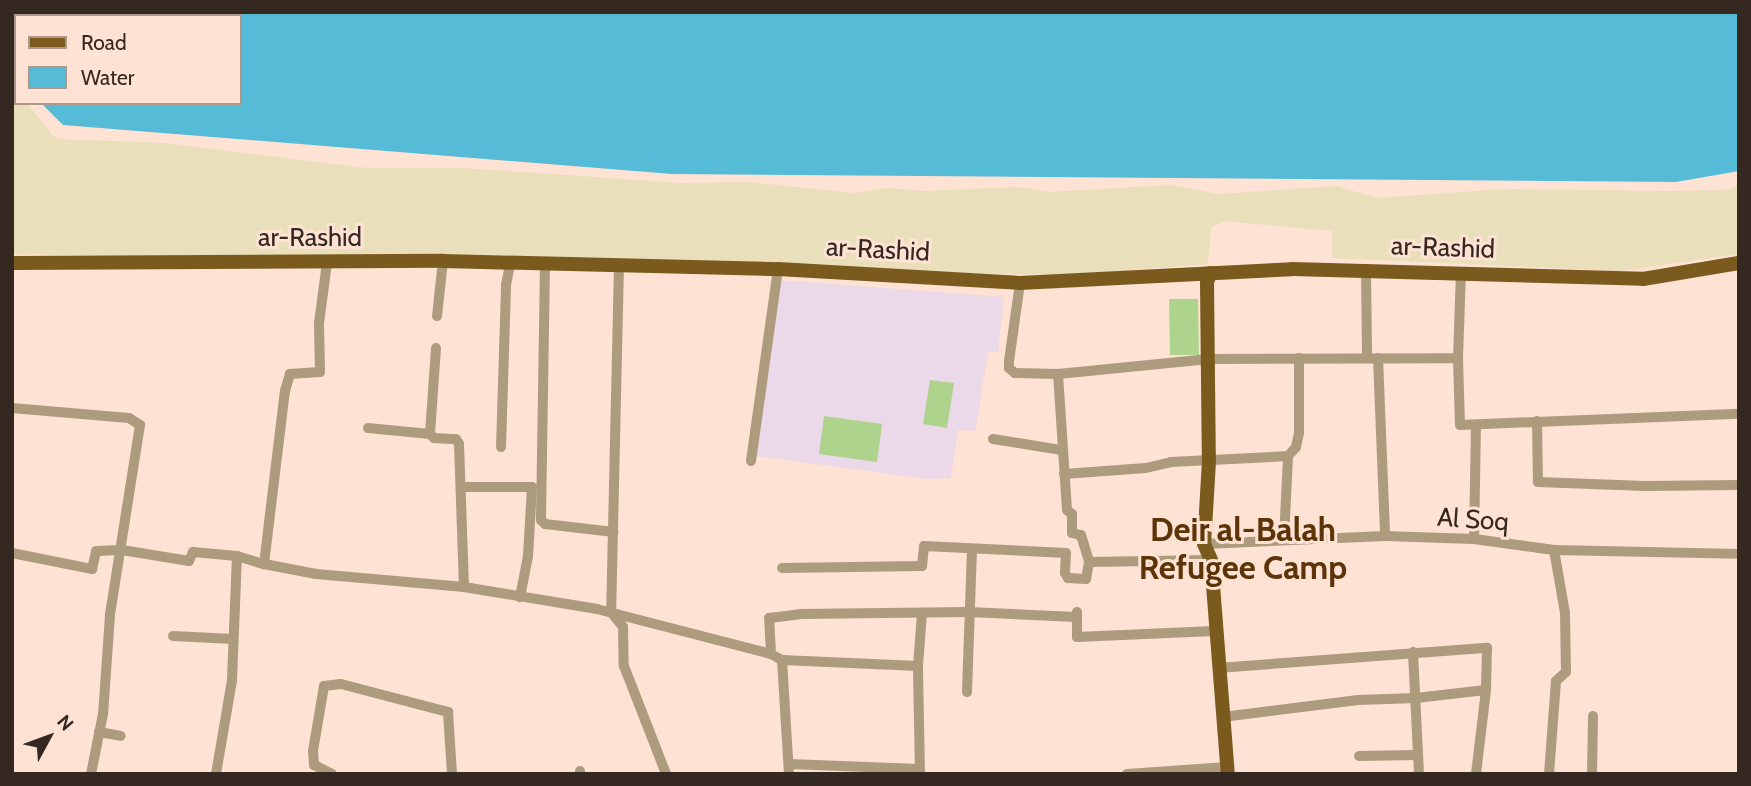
<!DOCTYPE html>
<html>
<head>
<meta charset="utf-8">
<style>
  body { margin:0 }
  #map { position:relative; width:1751px; height:786px; overflow:hidden; background:#fee2d3; font-family:Cabin,sans-serif }
  div>[style] { position:absolute }
  [style*='--x'] { left:calc(var(--x)*1px); top:calc(var(--y)*1px); width:calc(var(--w)*1px); rotate:calc(var(--a)*1deg) }
  .education>* { inset:0; background:#ebd8e8 }
  .green>* { inset:0; background:#aed38d }
  .sand>* { inset:0; background:#e9dfba }
  .water>* { inset:0; background:#55bbd7 }
  .minor>* { height:10px; margin:-5px; padding:0 5px; transform-origin:5px; border-radius:5px; background:#ad9b7e }
  .major>* { height:14px; margin:-7px; padding:0 7px; transform-origin:7px; border-radius:7px; background:#7b5a1e }
  span { translate:-50% -50%; white-space:nowrap; text-align:center; line-height:1.15; -webkit-text-stroke:6px #fee2d3; paint-order:stroke }
  .street-label { font-size:26px; color:#352821 }
  .district-label { font-size:33px; color:#5d3408; font-weight:700 }
  .frame { position:absolute; inset:0; border:14px solid #352821; pointer-events:none }
  .legend { position:absolute; left:14px; top:14px; width:228px; height:91px; box-sizing:border-box; background:#fee2d3; border:2px solid #ae988c; margin:0; padding:9px 12px; list-style:none; font-size:21px; color:#352821 }
  .legend li { display:flex; align-items:center; gap:14px; height:35px }
  .legend b { width:35px; border:2px solid #ae988c }
  .north { position:absolute; left:14px; top:702px; width:70px; height:70px; -webkit-text-stroke:5px #fee2d3; paint-order:stroke; rotate:49deg; font-size:19px; font-weight:700; line-height:28px; text-align:center; color:#352821 }
  .north::after { content:''; display:block; margin:auto; width:24px; height:32px; background:#352821; clip-path:polygon(50% 0,100% 100%,50% 72%,0 100%) }
</style>
</head>
<body>
<div id="map">
  <div class="education">
    <i style="clip-path:polygon(778px 280px,1004px 297px,998px 352px,988px 352px,975px 431px,958px 430px,951px 478px,926px 479px,756px 456px)"></i>
  </div>
  <div class="green">
    <i style="clip-path:polygon(1169px 299px,1198px 299px,1199px 355px,1170px 355px)"></i>
    <i style="clip-path:polygon(930px 380px,954px 383px,947px 428px,923px 424px)"></i>
    <i style="clip-path:polygon(824px 416px,882px 424px,877px 462px,819px 454px)"></i>
  </div>
  <div class="sand">
    <i style="clip-path:polygon(12px 92px,16px 94px,16px 103px,27px 103px,52px 135px,59px 139px,165px 143px,367px 168px,463px 168px,681px 183px,748px 182px,854px 193px,888px 188px,923px 191px,1019px 187px,1049px 192px,1170px 185px,1219px 194px,1336px 186px,1377px 198px,1504px 189px,1669px 191px,1725px 190px,1739px 185px,1739px 254px,1621px 271px,1332px 258px,1332px 231px,1223px 221px,1211px 228px,1208px 264px,1071px 275px,12px 254px)"></i>
  </div>
  <div class="water">
    <i style="clip-path:polygon(12px 12px,1739px 12px,1739px 171px,1676px 182px,672px 174px,63px 125px,41px 103px,240px 103px,240px 16px,16px 16px,16px 78px,12px 74px)"></i>
  </div>
  <div class="minor">
    <i style="--x:545;--y:264;--w:256;--a:90.9"></i>
    <i style="--x:541;--y:520;--w:6;--a:45"></i>
    <i style="--x:545;--y:524;--w:69;--a:6.6"></i>
    <i style="--x:619;--y:265;--w:347;--a:91.3"></i>
    <i style="--x:611;--y:612;--w:19;--a:51"></i>
    <i style="--x:623;--y:627;--w:39;--a:89"></i>
    <i style="--x:624;--y:666;--w:116;--a:68.7"></i>
    <i style="--x:1366;--y:270;--w:88;--a:89.3"></i>
    <i style="--x:1461;--y:272;--w:86;--a:92"></i>
    <i style="--x:1458;--y:358;--w:67;--a:88.3"></i>
    <i style="--x:1460;--y:425;--w:279;--a:-2.3"></i>
    <i style="--x:1020;--y:283;--w:79;--a:98"></i>
    <i style="--x:1009;--y:361;--w:7;--a:90"></i>
    <i style="--x:1009;--y:368;--w:8;--a:40"></i>
    <i style="--x:1015;--y:373;--w:43;--a:1.3"></i>
    <i style="--x:1058;--y:374;--w:152;--a:-5.7"></i>
    <i style="--x:1209;--y:359;--w:249;--a:-0.2"></i>
    <i style="--x:437;--y:316;--w:55;--a:-83.8"></i>
    <i style="--x:436;--y:348;--w:86;--a:94"></i>
    <i style="--x:430;--y:434;--w:6;--a:45"></i>
    <i style="--x:434;--y:438;--w:22;--a:3"></i>
    <i style="--x:456;--y:439;--w:6;--a:59"></i>
    <i style="--x:459;--y:444;--w:143;--a:88"></i>
    <i style="--x:1378;--y:358;--w:178;--a:87.7"></i>
    <i style="--x:1058;--y:374;--w:136;--a:86.2"></i>
    <i style="--x:1067;--y:510;--w:6;--a:39"></i>
    <i style="--x:1072;--y:514;--w:19;--a:90"></i>
    <i style="--x:1072;--y:533;--w:9;--a:13"></i>
    <i style="--x:1081;--y:535;--w:28;--a:73"></i>
    <i style="--x:12;--y:408;--w:117;--a:4.9"></i>
    <i style="--x:129;--y:418;--w:13;--a:32"></i>
    <i style="--x:140;--y:425;--w:192;--a:99"></i>
    <i style="--x:110;--y:615;--w:99;--a:94"></i>
    <i style="--x:103;--y:714;--w:61;--a:101.3"></i>
    <i style="--x:1537;--y:421;--w:61;--a:89.1"></i>
    <i style="--x:1538;--y:482;--w:107;--a:2.1"></i>
    <i style="--x:1645;--y:486;--w:94;--a:-0.6"></i>
    <i style="--x:368;--y:428;--w:62;--a:5.5"></i>
    <i style="--x:993;--y:439;--w:70;--a:9.1"></i>
    <i style="--x:501;--y:447;--w:162;--a:-88.2"></i>
    <i style="--x:506;--y:285;--w:21;--a:-79"></i>
    <i style="--x:751;--y:461;--w:194;--a:-82"></i>
    <i style="--x:1064;--y:474;--w:82;--a:-4.2"></i>
    <i style="--x:1146;--y:468;--w:26;--a:-13"></i>
    <i style="--x:1171;--y:462;--w:117;--a:-2.9"></i>
    <i style="--x:461;--y:487;--w:71;--a:0"></i>
    <i style="--x:532;--y:487;--w:69;--a:93.3"></i>
    <i style="--x:528;--y:556;--w:42;--a:101"></i>
    <i style="--x:1284;--y:539;--w:83;--a:-87.2"></i>
    <i style="--x:1288;--y:456;--w:12;--a:-48"></i>
    <i style="--x:1296;--y:447;--w:14;--a:-78"></i>
    <i style="--x:1299;--y:433;--w:75;--a:-90"></i>
    <i style="--x:1474;--y:539;--w:112;--a:-89"></i>
    <i style="--x:1204;--y:544;--w:181;--a:-2.5"></i>
    <i style="--x:1385;--y:536;--w:89;--a:1.9"></i>
    <i style="--x:1474;--y:539;--w:81;--a:7.8"></i>
    <i style="--x:1554;--y:550;--w:185;--a:1.2"></i>
    <i style="--x:12;--y:553;--w:82;--a:11.3"></i>
    <i style="--x:92;--y:569;--w:18;--a:-77"></i>
    <i style="--x:96;--y:551;--w:26;--a:-2"></i>
    <i style="--x:122;--y:550;--w:68;--a:9.3"></i>
    <i style="--x:189;--y:561;--w:10;--a:-66"></i>
    <i style="--x:193;--y:552;--w:44;--a:5.2"></i>
    <i style="--x:237;--y:556;--w:28;--a:17"></i>
    <i style="--x:264;--y:564;--w:53;--a:10.9"></i>
    <i style="--x:316;--y:574;--w:149;--a:5"></i>
    <i style="--x:464;--y:587;--w:135;--a:9.4"></i>
    <i style="--x:597;--y:609;--w:180;--a:14.5"></i>
    <i style="--x:771;--y:654;--w:13;--a:29"></i>
    <i style="--x:782;--y:660;--w:136;--a:2.5"></i>
    <i style="--x:264;--y:564;--w:174;--a:-83.1"></i>
    <i style="--x:285;--y:391;--w:18;--a:-74"></i>
    <i style="--x:290;--y:374;--w:30;--a:-4"></i>
    <i style="--x:320;--y:372;--w:49;--a:-91.2"></i>
    <i style="--x:319;--y:323;--w:61;--a:-82.4"></i>
    <i style="--x:782;--y:568;--w:140;--a:-0.8"></i>
    <i style="--x:922;--y:566;--w:20;--a:-84"></i>
    <i style="--x:924;--y:546;--w:142;--a:2.8"></i>
    <i style="--x:1066;--y:553;--w:20;--a:93"></i>
    <i style="--x:1065;--y:573;--w:6;--a:59"></i>
    <i style="--x:1068;--y:578;--w:18;--a:3"></i>
    <i style="--x:1086;--y:579;--w:17;--a:-80"></i>
    <i style="--x:1089;--y:562;--w:122;--a:-0.9"></i>
    <i style="--x:1077;--y:612;--w:25;--a:90"></i>
    <i style="--x:1077;--y:637;--w:137;--a:-2.5"></i>
    <i style="--x:173;--y:636;--w:60;--a:2.9"></i>
    <i style="--x:1413;--y:652;--w:122;--a:87.2"></i>
    <i style="--x:771;--y:654;--w:36;--a:-93"></i>
    <i style="--x:769;--y:618;--w:31;--a:-7"></i>
    <i style="--x:800;--y:614;--w:168;--a:-0.7"></i>
    <i style="--x:968;--y:612;--w:108;--a:2.7"></i>
    <i style="--x:782;--y:660;--w:114;--a:86.5"></i>
    <i style="--x:1218;--y:668;--w:270;--a:-4.3"></i>
    <i style="--x:1487;--y:648;--w:42;--a:91.4"></i>
    <i style="--x:1486;--y:690;--w:85;--a:96.8"></i>
    <i style="--x:967;--y:692;--w:142;--a:-88"></i>
    <i style="--x:1223;--y:717;--w:136;--a:-7.2"></i>
    <i style="--x:1358;--y:700;--w:58;--a:-2"></i>
    <i style="--x:1416;--y:698;--w:70;--a:-6.5"></i>
    <i style="--x:99;--y:732;--w:22;--a:10"></i>
    <i style="--x:1359;--y:756;--w:58;--a:-1"></i>
    <i style="--x:789;--y:764;--w:130;--a:2.2"></i>
    <i style="--x:216;--y:774;--w:95;--a:-80.3"></i>
    <i style="--x:232;--y:680;--w:124;--a:-87.7"></i>
    <i style="--x:332;--y:774;--w:20;--a:-153"></i>
    <i style="--x:314;--y:765;--w:14;--a:-94"></i>
    <i style="--x:313;--y:751;--w:66;--a:-80.4"></i>
    <i style="--x:324;--y:686;--w:17;--a:-7"></i>
    <i style="--x:341;--y:684;--w:111;--a:14.7"></i>
    <i style="--x:448;--y:712;--w:62;--a:86.3"></i>
    <i style="--x:580;--y:774;--w:3;--a:-90"></i>
    <i style="--x:920;--y:774;--w:108;--a:-91.1"></i>
    <i style="--x:918;--y:666;--w:53;--a:-85.7"></i>
    <i style="--x:1127;--y:774;--w:101;--a:-4"></i>
    <i style="--x:1549;--y:774;--w:93;--a:-85.7"></i>
    <i style="--x:1556;--y:681;--w:13;--a:-42"></i>
    <i style="--x:1566;--y:672;--w:59;--a:-91"></i>
    <i style="--x:1565;--y:613;--w:64;--a:-99.9"></i>
    <i style="--x:1592;--y:774;--w:58;--a:-89"></i>
  </div>
  <div class="major">
    <i style="--x:12;--y:263;--w:431;--a:-0.3"></i>
    <i style="--x:443;--y:261;--w:335;--a:1.4"></i>
    <i style="--x:778;--y:269;--w:242;--a:3.3"></i>
    <i style="--x:1020;--y:283;--w:272;--a:-2.9"></i>
    <i style="--x:1292;--y:269;--w:351;--a:1.6"></i>
    <i style="--x:1643;--y:279;--w:97;--a:-9.5"></i>
    <i style="--x:1210;--y:273;--w:10;--a:107"></i>
    <i style="--x:1207;--y:283;--w:178;--a:89.4"></i>
    <i style="--x:1209;--y:461;--w:83;--a:93.4"></i>
    <i style="--x:1204;--y:544;--w:17;--a:66"></i>
    <i style="--x:1211;--y:560;--w:215;--a:85.5"></i>
  </div>
  <div class="street-label">
    <span style="left:310px;top:238px">ar-Rashid</span>
    <span style="left:1443px;top:248px;rotate:2deg">ar-Rashid</span>
    <span style="left:878px;top:250px;rotate:3deg">ar-Rashid</span>
    <span style="left:1473px;top:520px;rotate:4deg">Al Soq</span>
  </div>
  <div class="district-label">
    <span style="left:1243px;top:549px">Deir al-Balah<br>Refugee Camp</span>
  </div>
  <div class="frame"></div>
  <ul class="legend">
  <li><b style="height:9px;background:#7b5a1e"></b>Road</li>
  <li><b style="height:19px;background:#55bbd7"></b>Water</li>
  </ul>
  <div class="north">N</div>
</div>
</body>
</html>
